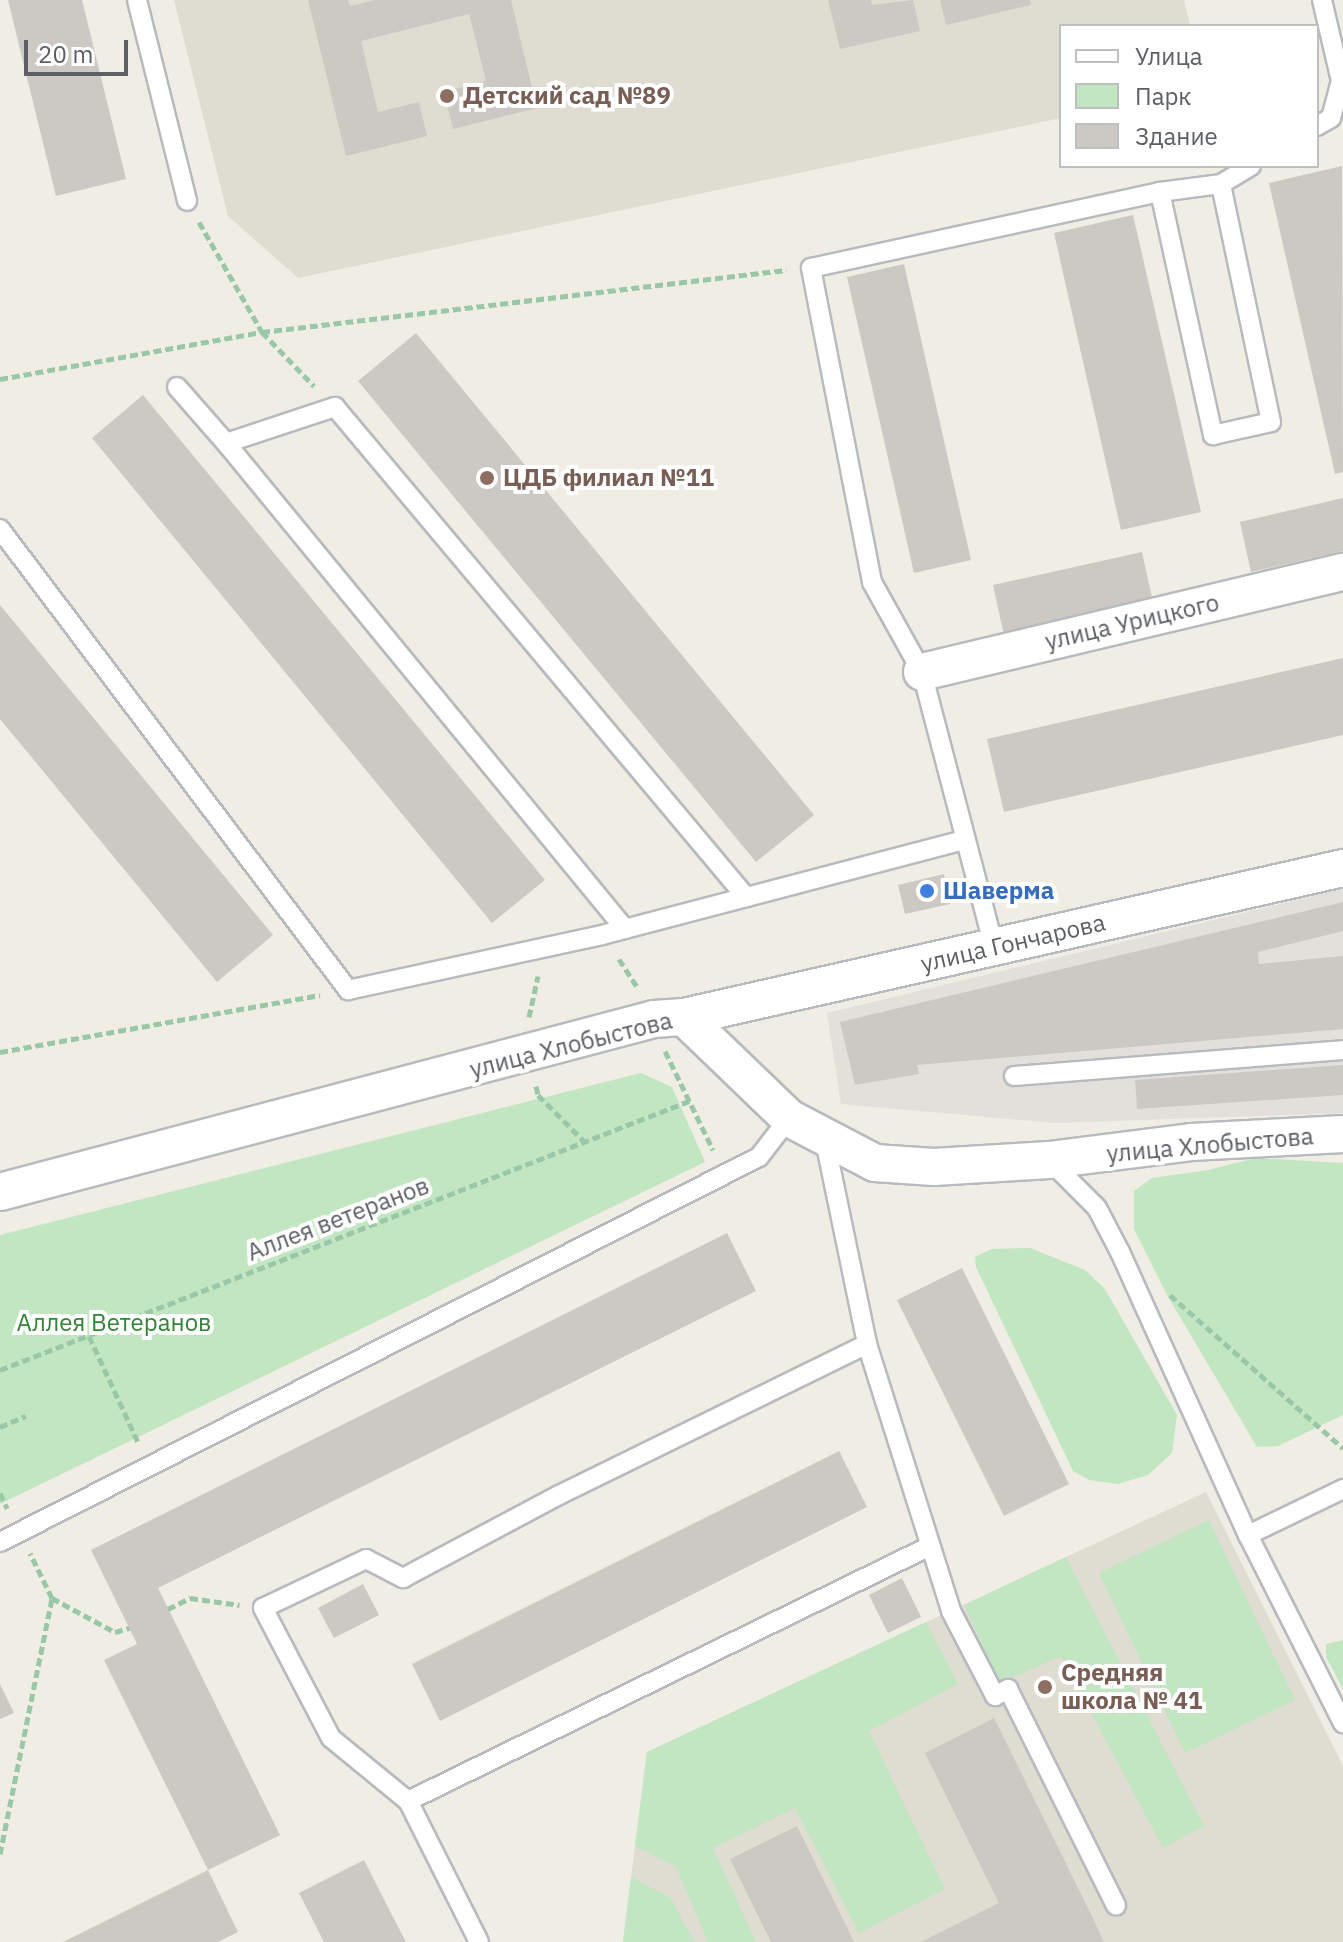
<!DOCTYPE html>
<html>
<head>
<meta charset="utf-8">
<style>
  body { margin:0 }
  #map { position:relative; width:1343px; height:1942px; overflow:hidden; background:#efede4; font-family:"IBM Plex Sans",sans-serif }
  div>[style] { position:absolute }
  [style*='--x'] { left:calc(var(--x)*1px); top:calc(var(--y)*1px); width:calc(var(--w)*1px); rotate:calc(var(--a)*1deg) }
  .industrial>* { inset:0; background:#e3e0dc }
  .education>* { inset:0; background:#dfdcd2 }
  .green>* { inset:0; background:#c1e6c1 }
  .building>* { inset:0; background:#ccc9c4 }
  .path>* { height:5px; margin-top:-2.5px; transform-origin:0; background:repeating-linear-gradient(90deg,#9ac7a7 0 8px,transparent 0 12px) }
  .roads { filter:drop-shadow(2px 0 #b7babe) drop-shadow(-2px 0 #b7babe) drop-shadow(0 2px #b7babe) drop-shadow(0 -2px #b7babe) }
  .lane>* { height:18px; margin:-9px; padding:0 9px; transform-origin:9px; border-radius:9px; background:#fff }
  .street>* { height:36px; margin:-18px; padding:0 18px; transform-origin:18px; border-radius:18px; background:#fff }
  .dots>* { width:22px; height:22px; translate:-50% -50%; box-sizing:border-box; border:4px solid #fff; border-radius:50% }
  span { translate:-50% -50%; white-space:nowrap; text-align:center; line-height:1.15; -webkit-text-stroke:8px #fff; paint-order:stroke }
  .education-label { font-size:24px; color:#785e54; font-weight:700 }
  .left { translate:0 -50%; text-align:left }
  .street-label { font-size:24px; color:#5c6065 }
  .shop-label { font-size:24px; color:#366cbe; font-weight:700 }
  .park-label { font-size:24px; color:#348438 }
  .legend { position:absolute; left:1059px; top:24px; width:260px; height:144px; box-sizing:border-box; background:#fff; border:2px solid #bebfc1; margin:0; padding:10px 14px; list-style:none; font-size:24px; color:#5c6065 }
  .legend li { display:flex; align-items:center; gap:16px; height:40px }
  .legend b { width:40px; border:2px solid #bebfc1 }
  .scale { position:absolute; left:24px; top:40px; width:104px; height:36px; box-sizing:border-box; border:4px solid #5c6065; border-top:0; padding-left:10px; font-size:24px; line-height:28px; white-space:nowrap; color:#5c6065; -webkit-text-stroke:6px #fff; paint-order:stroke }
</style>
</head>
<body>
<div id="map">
  <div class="industrial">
    <i style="clip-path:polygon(1343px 889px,1343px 1113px,1056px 1123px,841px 1104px,827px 1013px)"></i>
  </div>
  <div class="education">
    <i style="clip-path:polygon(174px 0,1184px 0,1190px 26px,1061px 26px,1061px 118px,298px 278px,228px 216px)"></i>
    <i style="clip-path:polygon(1206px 1492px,1343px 1766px,1343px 1942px,623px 1942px,647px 1752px)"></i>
  </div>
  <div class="green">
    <i style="clip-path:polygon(641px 1073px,672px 1087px,705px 1162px,0 1504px,0 1235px)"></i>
    <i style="clip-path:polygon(1256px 1158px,1343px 1163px,1343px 1415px,1278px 1446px,1257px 1447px,1167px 1295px,1134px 1229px,1134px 1191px,1152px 1178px,1208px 1170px)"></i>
    <i style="clip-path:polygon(1030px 1248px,1085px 1270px,1105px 1289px,1177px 1415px,1172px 1453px,1148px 1475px,1118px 1484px,1089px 1480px,1073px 1471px,976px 1267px,975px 1257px,992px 1249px)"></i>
    <i style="clip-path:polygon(1209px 1520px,1295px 1700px,1185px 1753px,1099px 1573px)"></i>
    <i style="clip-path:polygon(1066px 1557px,1204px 1826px,1163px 1848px,1061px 1656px,1000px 1683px,964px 1605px)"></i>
    <i style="clip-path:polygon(926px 1622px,958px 1684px,869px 1731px,945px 1889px,859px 1933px,795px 1808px,713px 1848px,756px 1942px,708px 1942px,676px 1867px,635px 1846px,647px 1752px)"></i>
    <i style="clip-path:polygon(1343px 1640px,1343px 1689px,1326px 1657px,1326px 1644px)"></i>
    <i style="clip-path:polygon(631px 1877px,671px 1898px,694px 1942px,623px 1942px)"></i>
  </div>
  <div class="building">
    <i style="clip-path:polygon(8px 0,82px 0,126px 179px,56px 196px)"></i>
    <i style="clip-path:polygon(308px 0,348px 0,350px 6px,375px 0,511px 0,537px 108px,453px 129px,444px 92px,486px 81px,469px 14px,361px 41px,378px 112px,419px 102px,427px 136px,346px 156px)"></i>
    <i style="clip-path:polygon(828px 0,871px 0,872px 5px,913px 0,920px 31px,840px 49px)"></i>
    <i style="clip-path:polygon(940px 0,1030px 0,1031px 5px,946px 25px)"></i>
    <i style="clip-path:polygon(1342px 166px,1343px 472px,1335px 474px,1269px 183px)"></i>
    <i style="clip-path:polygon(1133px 215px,1201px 512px,1121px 530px,1054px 233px)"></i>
    <i style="clip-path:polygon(904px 264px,971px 560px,914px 573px,847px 277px)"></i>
    <i style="clip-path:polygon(416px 333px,814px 815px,756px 862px,358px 381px)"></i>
    <i style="clip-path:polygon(143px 395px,545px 880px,492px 923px,92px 438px)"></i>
    <i style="clip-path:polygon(1343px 498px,1343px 551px,1251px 572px,1240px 522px)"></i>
    <i style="clip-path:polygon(1142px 552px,1154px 607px,1005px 640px,993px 585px)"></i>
    <i style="clip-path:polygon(0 605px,273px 935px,217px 982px,0 719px)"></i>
    <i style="clip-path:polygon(1343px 658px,1343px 735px,1004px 812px,987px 739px)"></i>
    <i style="clip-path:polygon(944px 874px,950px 904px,905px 914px,898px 885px)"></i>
    <i style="clip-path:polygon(1343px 902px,1343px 931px,1258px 952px,1259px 964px,1343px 956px,1343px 1029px,917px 1065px,919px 1074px,855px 1085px,840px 1022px)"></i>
    <i style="clip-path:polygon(1343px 1065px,1343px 1095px,1137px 1109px,1135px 1080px)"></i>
    <i style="clip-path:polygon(727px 1233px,756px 1291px,158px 1588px,280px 1835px,208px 1870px,104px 1660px,137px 1644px,91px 1550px)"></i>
    <i style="clip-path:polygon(962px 1268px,1069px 1484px,1004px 1516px,897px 1300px)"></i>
    <i style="clip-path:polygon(839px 1451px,867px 1507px,440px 1721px,412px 1664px)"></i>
    <i style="clip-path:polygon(902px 1578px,921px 1617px,888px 1633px,869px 1595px)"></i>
    <i style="clip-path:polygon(363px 1584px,379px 1615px,334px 1638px,318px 1608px)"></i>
    <i style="clip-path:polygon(0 1684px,14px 1713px,0 1719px)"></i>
    <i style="clip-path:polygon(994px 1718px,1088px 1908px,1104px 1942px,921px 1942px,999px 1903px,925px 1753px)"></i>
    <i style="clip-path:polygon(797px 1826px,854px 1942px,771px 1942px,730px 1859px)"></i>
    <i style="clip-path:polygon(364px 1860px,393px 1917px,406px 1942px,324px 1942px,299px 1893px)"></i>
    <i style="clip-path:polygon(208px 1870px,238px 1932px,218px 1942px,63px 1942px)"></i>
  </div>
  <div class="path">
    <i style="--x:199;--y:222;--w:127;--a:60.2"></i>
    <i style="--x:262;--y:332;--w:75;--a:46.1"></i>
    <i style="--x:0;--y:379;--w:266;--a:-10.2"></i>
    <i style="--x:262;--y:332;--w:528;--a:-6.75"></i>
    <i style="--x:619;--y:959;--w:33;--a:57"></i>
    <i style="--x:529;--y:1017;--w:42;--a:-77.6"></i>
    <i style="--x:665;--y:1051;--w:110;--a:64.1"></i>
    <i style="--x:0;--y:1052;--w:325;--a:-10.1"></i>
    <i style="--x:536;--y:1086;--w:9;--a:77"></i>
    <i style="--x:538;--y:1095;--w:66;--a:45"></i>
    <i style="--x:1170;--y:1295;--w:231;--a:41.5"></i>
    <i style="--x:89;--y:1336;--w:117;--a:65.2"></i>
    <i style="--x:0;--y:1370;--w:740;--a:-21.33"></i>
    <i style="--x:0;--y:1427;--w:28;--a:-23"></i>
    <i style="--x:0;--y:1493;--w:17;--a:65"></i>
    <i style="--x:52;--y:1598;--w:72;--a:28.4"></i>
    <i style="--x:115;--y:1632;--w:15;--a:-16"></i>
    <i style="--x:168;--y:1609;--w:25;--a:-27"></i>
    <i style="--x:190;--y:1598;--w:50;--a:8"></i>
    <i style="--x:0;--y:1854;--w:261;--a:-78.5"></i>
    <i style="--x:52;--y:1598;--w:50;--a:-116.1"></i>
  </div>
  <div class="roads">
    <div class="lane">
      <i style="--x:137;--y:0;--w:207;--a:76"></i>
      <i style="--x:1317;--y:126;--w:16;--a:-30"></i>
      <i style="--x:1331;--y:118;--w:38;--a:-75"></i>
      <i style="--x:1341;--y:81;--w:83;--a:-103.2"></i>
      <i style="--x:1160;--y:192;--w:249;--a:77.7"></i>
      <i style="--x:1213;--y:435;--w:59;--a:-12.6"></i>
      <i style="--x:1271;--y:422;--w:243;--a:-101.9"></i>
      <i style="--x:177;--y:387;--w:74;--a:48.8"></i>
      <i style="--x:0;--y:529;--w:578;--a:52.95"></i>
      <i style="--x:348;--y:990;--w:260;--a:-12.2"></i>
      <i style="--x:602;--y:935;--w:373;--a:-14.7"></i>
      <i style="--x:625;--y:929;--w:629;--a:-129.39"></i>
      <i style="--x:226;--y:443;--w:115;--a:-18.3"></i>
      <i style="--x:335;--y:407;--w:640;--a:50.01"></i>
      <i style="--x:994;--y:947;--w:284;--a:-104.7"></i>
      <i style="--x:922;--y:672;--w:103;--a:-119.1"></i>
      <i style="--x:872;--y:582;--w:320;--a:-101"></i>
      <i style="--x:811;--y:268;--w:357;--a:-12.3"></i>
      <i style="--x:1160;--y:192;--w:62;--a:-7.5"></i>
      <i style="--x:1221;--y:184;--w:35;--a:-31"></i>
      <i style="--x:1014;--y:1076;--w:330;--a:-4.5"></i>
      <i style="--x:824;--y:1136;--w:212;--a:78.3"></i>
      <i style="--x:867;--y:1344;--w:280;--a:72.5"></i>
      <i style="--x:951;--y:1611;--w:96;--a:62.6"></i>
      <i style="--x:995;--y:1696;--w:15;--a:-28"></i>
      <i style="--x:1008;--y:1689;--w:242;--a:63.5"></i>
      <i style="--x:1050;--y:1161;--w:66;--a:45"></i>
      <i style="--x:1097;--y:1208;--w:50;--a:62.4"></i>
      <i style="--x:1120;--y:1252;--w:311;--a:65.7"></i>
      <i style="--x:1248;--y:1535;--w:211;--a:63.2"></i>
      <i style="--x:1248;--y:1535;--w:106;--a:-25.8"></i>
      <i style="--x:0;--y:1542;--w:851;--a:-26.9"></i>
      <i style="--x:759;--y:1157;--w:49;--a:-52.4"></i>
      <i style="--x:408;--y:1801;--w:579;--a:-26.03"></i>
      <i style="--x:479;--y:1942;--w:158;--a:-116.7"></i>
      <i style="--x:408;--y:1801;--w:99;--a:-140.7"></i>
      <i style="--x:331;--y:1738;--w:147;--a:-117.6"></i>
      <i style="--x:263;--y:1608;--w:114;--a:-25.4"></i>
      <i style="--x:366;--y:1559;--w:42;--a:27.2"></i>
      <i style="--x:403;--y:1578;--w:177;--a:-28"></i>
      <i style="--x:559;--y:1495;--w:343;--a:-26.1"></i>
    </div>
    <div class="street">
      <i style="--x:922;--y:672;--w:433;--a:-13.4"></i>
      <i style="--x:684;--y:1017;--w:146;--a:43.9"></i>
      <i style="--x:789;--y:1118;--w:97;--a:27.6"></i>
      <i style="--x:875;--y:1163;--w:59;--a:3.9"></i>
      <i style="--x:934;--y:1167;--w:115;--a:-3.5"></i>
      <i style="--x:1049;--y:1160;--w:143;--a:-7.2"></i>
      <i style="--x:1191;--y:1142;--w:152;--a:-3"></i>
      <i style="--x:0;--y:1192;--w:676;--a:-14.82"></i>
      <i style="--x:654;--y:1019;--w:30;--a:-4"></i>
      <i style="--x:684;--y:1017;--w:676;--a:-12.74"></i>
    </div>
  </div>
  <div class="dots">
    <i style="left:447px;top:96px;background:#8d6e63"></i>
    <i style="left:487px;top:478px;background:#8d6e63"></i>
    <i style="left:927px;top:891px;background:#3f7fe0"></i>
    <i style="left:1045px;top:1687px;background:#8d6e63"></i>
  </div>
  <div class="education-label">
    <span class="left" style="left:463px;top:96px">Детский сад №89</span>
    <span class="left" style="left:503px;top:478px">ЦДБ филиал №11</span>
    <span class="left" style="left:1061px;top:1687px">Средняя<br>школа № 41</span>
  </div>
  <div class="street-label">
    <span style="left:1132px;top:622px;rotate:-13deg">улица Урицкого</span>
    <span style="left:1013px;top:943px;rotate:-13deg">улица Гончарова</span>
    <span style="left:571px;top:1045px;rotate:-14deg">улица Хлобыстова</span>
    <span style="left:1210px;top:1145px;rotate:-5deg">улица Хлобыстова</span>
    <span style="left:338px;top:1219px;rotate:-21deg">Аллея ветеранов</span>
  </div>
  <div class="shop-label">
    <span class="left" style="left:943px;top:891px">Шаверма</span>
  </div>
  <div class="park-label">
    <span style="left:114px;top:1323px">Аллея Ветеранов</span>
  </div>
  <ul class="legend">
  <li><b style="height:10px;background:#fff"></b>Улица</li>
  <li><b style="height:22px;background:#c1e6c1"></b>Парк</li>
  <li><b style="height:22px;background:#ccc9c4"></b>Здание</li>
  </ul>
  <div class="scale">20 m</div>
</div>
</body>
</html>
